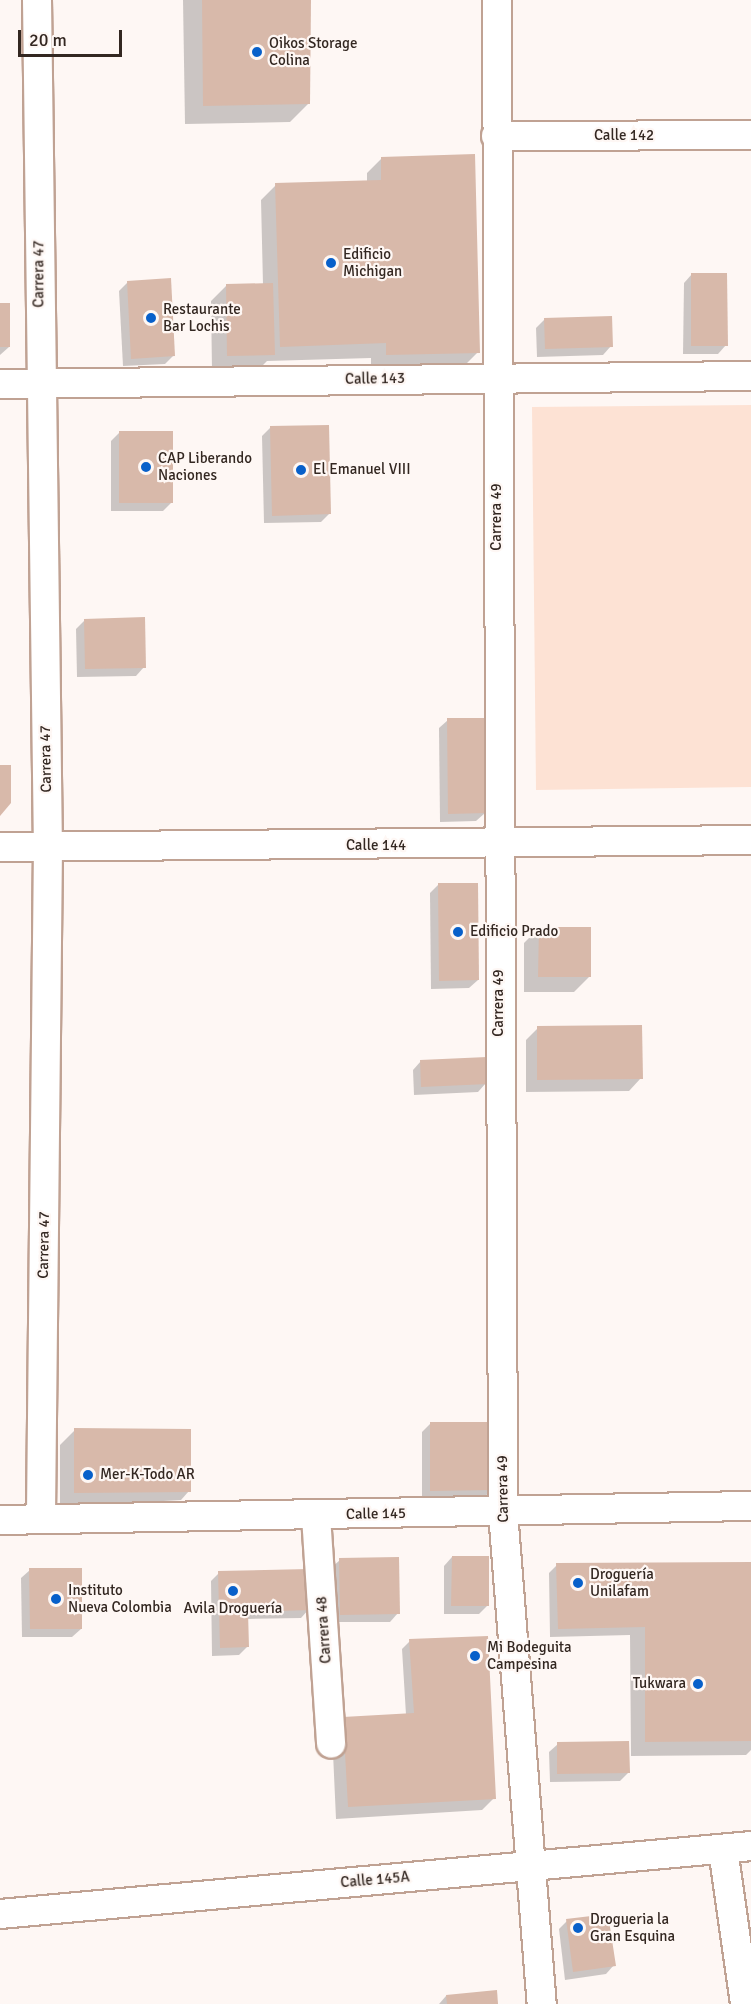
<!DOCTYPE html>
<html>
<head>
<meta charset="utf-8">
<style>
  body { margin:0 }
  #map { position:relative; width:751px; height:2004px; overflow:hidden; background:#fef7f4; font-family:Signika,sans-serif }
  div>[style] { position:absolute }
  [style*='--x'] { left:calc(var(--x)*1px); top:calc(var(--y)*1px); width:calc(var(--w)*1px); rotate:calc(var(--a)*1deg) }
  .green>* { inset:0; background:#fde2d4 }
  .shadow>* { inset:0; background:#0003 }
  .building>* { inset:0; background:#d8b9aa }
  .roads { filter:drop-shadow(2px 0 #c0a293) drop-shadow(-2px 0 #c0a293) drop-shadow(0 2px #c0a293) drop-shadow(0 -2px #c0a293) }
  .minor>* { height:28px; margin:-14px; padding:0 14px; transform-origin:14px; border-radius:14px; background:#fff }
  .dots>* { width:16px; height:16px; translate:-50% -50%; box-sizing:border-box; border:3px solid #fef7f4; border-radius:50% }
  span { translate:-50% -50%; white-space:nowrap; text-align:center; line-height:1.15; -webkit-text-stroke:4.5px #fef7f4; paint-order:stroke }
  .poi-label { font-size:15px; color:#332721 }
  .left { translate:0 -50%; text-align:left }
  .right { translate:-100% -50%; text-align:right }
  .street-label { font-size:15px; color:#332721 }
  .scale { position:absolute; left:18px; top:30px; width:104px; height:27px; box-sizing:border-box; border:3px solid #332721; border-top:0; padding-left:8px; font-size:18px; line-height:21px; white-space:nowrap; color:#332721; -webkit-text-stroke:4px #fef7f4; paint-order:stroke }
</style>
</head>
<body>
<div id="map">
  <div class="green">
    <i style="clip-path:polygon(751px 405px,751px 787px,536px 790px,532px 407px)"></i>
  </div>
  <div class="shadow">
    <i style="clip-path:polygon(183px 0,310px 0,309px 103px,290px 122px,185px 124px)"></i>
    <i style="clip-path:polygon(382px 158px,478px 352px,463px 367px,371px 370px,371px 358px,267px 361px,258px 370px,212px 371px,211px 301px,226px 286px,263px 285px,261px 200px,276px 185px,367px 182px,367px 173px)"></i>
    <i style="clip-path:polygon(692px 274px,726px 345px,718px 354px,683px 354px,684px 283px)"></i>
    <i style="clip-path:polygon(128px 282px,174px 355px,165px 364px,123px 366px,119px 291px)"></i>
    <i style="clip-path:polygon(0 305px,9px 347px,0 355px)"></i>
    <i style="clip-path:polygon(545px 319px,611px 346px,603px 355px,537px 357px,536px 328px)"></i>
    <i style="clip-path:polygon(271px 427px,329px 514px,321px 522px,264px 523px,262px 436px)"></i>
    <i style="clip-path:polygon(120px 432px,172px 502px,163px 511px,111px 511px,111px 441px)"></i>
    <i style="clip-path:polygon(84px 621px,144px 667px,136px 676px,77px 677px,76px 629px)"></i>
    <i style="clip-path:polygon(448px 720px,485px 813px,476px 821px,440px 822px,439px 728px)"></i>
    <i style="clip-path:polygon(438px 885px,478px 980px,469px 988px,431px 989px,430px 893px)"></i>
    <i style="clip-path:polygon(539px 928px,590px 976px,574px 992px,524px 992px,524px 943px)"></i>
    <i style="clip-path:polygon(538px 1028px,641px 1078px,629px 1091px,526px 1092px,526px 1040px)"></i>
    <i style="clip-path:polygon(421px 1061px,486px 1083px,478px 1092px,414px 1095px,413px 1070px)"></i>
    <i style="clip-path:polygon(431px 1423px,492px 1490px,483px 1498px,422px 1499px,422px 1432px)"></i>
    <i style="clip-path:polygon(75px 1430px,189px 1491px,181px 1500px,60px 1507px,60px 1445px)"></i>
    <i style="clip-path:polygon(452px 1557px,487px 1606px,479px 1614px,444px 1614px,444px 1566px)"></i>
    <i style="clip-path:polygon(340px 1560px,398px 1613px,390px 1622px,332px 1622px,331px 1568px)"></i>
    <i style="clip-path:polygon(751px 1563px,751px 1750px,746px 1755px,631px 1756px,630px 1635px,550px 1637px,549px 1573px,557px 1565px)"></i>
    <i style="clip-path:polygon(30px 1570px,81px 1629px,72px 1637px,22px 1637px,21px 1578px)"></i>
    <i style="clip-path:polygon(219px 1573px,309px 1609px,301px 1618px,247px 1619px,247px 1647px,239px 1655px,212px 1656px,211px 1581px)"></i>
    <i style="clip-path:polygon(410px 1641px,494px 1798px,482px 1810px,336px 1819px,332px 1731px,406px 1715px,402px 1649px)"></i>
    <i style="clip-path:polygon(558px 1744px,628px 1773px,620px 1781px,550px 1782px,549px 1752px)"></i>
    <i style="clip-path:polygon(567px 1921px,614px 1965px,606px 1974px,565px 1980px,559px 1929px)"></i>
    <i style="clip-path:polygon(446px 1996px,497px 2004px,439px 2004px)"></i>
  </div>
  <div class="building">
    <i style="clip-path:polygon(202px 0,311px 0,310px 104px,203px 106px)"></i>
    <i style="clip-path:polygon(475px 154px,480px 353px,386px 355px,386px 343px,280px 347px,275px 183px,381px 180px,381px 157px)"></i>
    <i style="clip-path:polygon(691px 273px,727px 273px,728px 346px,691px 346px)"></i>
    <i style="clip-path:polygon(171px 278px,175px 356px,131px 359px,127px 281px)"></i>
    <i style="clip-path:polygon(273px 283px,275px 355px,227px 356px,226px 284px)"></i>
    <i style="clip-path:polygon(0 303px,10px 303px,10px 347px,0 347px)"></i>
    <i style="clip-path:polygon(612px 316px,613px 347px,545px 349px,544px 318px)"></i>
    <i style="clip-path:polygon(329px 425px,331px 514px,272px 516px,270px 426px)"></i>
    <i style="clip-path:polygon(119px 431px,173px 431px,173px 503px,119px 503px)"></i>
    <i style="clip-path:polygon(145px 617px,146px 668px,85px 669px,84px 619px)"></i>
    <i style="clip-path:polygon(447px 718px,485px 718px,486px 813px,448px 814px)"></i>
    <i style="clip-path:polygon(0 765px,11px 765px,11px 803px,0 816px)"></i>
    <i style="clip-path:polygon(438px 883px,478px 883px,479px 980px,439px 981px)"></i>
    <i style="clip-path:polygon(539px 927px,591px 927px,591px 977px,538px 977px)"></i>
    <i style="clip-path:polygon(642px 1025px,643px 1079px,537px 1080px,537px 1026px)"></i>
    <i style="clip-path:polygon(487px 1057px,488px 1084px,421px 1087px,420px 1060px)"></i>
    <i style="clip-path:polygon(430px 1422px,493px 1422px,493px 1490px,430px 1491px)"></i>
    <i style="clip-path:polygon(74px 1428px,191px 1429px,191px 1492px,74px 1493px)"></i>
    <i style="clip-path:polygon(452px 1556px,489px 1556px,489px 1606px,451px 1606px)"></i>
    <i style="clip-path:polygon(399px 1557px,400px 1614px,340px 1615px,339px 1558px)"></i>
    <i style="clip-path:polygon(751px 1562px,751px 1741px,645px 1742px,645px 1627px,558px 1629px,556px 1563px)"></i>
    <i style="clip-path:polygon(29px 1568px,82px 1568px,82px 1629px,30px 1629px)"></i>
    <i style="clip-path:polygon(309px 1569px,311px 1610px,248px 1612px,249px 1647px,220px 1648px,218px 1571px)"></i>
    <i style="clip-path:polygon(488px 1636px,496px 1799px,348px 1807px,343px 1717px,414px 1713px,409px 1639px)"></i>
    <i style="clip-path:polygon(629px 1741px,630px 1773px,557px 1774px,557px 1742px)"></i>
    <i style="clip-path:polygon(608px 1914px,616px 1966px,573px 1972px,566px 1919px)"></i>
    <i style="clip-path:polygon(497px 1990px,498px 2004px,447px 2004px,446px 1995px)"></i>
  </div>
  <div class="roads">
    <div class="minor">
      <i style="--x:37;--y:0;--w:846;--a:89.26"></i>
      <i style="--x:48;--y:846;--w:673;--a:90.6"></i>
      <i style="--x:497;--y:0;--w:1512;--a:89.77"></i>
      <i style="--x:503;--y:1512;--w:494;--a:85.5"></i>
      <i style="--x:496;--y:136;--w:255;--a:-0.2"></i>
      <i style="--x:0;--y:384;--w:751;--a:-0.61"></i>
      <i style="--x:0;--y:847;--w:751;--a:-0.53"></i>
      <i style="--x:316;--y:1516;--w:228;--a:86.2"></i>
      <i style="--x:0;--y:1520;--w:751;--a:-1.07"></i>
      <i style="--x:723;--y:1849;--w:157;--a:81.9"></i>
      <i style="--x:0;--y:1914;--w:754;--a:-5.17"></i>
    </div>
  </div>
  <div class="dots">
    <i style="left:257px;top:52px;background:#0860ca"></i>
    <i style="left:331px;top:263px;background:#0860ca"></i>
    <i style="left:151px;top:318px;background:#0860ca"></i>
    <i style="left:146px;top:467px;background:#0860ca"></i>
    <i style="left:301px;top:470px;background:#0860ca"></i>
    <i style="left:458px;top:932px;background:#0860ca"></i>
    <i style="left:88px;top:1475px;background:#0860ca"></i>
    <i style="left:578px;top:1583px;background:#0860ca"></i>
    <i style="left:233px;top:1591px;background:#0860ca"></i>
    <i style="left:56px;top:1599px;background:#0860ca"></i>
    <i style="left:475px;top:1656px;background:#0860ca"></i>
    <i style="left:698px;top:1684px;background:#0860ca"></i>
    <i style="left:578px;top:1928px;background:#0860ca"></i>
  </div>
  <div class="poi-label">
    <span class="left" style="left:269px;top:52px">Oikos Storage<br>Colina</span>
    <span class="left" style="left:343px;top:263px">Edificio<br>Michigan</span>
    <span class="left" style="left:163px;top:318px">Restaurante<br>Bar Lochis</span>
    <span class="left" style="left:158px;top:467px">CAP Liberando<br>Naciones</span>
    <span class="left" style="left:313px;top:470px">El Emanuel VIII</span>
    <span class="left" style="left:470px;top:932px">Edificio Prado</span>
    <span class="left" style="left:100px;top:1475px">Mer-K-Todo AR</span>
    <span class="left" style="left:590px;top:1583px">Droguería<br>Unilafam</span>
    <span class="left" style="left:68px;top:1599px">Instituto<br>Nueva Colombia</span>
    <span style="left:233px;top:1609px">Avila Droguería</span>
    <span class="left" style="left:487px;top:1656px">Mi Bodeguita<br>Campesina</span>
    <span class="right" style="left:686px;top:1684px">Tukwara</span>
    <span class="left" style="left:590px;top:1928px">Drogueria la<br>Gran Esquina</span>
  </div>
  <div class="street-label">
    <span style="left:624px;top:136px">Calle 142</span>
    <span style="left:39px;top:274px;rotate:-90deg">Carrera 47</span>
    <span style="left:375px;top:379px;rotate:-1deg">Calle 143</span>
    <span style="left:497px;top:517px;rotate:-90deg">Carrera 49</span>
    <span style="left:46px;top:759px;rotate:-91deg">Carrera 47</span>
    <span style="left:376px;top:846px">Calle 144</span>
    <span style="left:499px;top:1003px;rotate:-90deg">Carrera 49</span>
    <span style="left:44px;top:1245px;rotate:-89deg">Carrera 47</span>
    <span style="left:503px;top:1489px;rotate:-91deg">Carrera 49</span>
    <span style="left:376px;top:1514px;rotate:-1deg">Calle 145</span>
    <span style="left:324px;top:1630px;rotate:-94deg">Carrera 48</span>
    <span style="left:375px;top:1880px;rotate:-5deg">Calle 145A</span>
  </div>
  <div class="scale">20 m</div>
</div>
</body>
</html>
